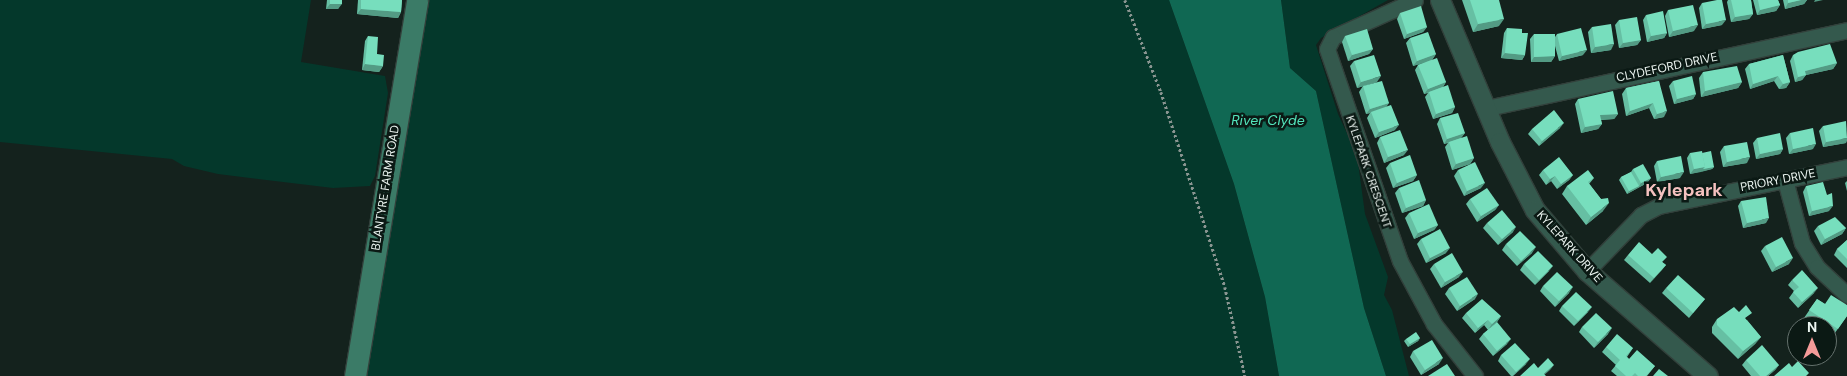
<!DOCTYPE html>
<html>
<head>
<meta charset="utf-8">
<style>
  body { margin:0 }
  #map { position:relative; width:1847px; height:376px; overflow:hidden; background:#14221d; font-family:"DM Sans",sans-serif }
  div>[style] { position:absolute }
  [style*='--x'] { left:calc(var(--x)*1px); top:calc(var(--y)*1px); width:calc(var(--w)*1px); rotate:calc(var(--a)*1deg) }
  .green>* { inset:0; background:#04382b }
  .water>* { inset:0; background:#106853 }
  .path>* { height:2.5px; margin-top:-1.25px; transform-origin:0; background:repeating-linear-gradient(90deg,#8a9591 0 2.5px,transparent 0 5px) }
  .roads { filter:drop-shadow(1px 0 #32403b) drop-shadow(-1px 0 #32403b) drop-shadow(0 1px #32403b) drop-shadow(0 -1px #32403b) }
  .minor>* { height:15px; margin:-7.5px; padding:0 7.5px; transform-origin:7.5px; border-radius:7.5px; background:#34594d }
  .tertiary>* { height:19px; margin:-9.5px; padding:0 9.5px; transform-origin:9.5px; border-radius:9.5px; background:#34594d }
  .secondary>* { height:21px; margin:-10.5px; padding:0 10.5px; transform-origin:10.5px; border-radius:10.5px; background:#3b7b67 }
  .wall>* { inset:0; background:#66bfa3 }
  .shaded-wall>* { inset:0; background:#539b84 }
  .building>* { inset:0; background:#77debd }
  span { translate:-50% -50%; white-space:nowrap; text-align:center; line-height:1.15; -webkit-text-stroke:5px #0b1914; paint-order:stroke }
  .street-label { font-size:12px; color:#edf6f2 }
  .water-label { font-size:14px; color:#53e5bc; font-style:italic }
  .district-label { font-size:18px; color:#f5c1bf; font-weight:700 }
  .north { position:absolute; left:1787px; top:316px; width:50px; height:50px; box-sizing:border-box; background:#0b1914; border:1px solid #65716d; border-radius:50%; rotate:0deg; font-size:14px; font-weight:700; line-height:20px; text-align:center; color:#edf6f2 }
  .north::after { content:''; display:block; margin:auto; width:18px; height:22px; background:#f59b99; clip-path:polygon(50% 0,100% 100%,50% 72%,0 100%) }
</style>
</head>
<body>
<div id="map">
  <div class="green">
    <i style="clip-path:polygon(0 0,311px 0,301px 62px,385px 76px,388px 93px,375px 176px,370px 186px,333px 188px,218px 174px,184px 166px,172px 159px,0 142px)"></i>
    <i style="clip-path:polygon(425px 0,1169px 0,1234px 184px,1265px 297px,1279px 376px,362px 376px)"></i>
    <i style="clip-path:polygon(1281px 0,1388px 0,1321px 38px,1316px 45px,1338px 114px,1357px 155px,1365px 214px,1388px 277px,1384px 295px,1392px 310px,1409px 376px,1386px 376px,1364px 308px,1316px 91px,1290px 68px)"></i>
  </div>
  <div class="water">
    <i style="clip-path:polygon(1169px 0,1281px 0,1290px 68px,1316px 91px,1364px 308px,1386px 376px,1279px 376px,1265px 297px,1234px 184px)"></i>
  </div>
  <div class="path">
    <i style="--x:1125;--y:0;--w:99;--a:68.6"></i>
    <i style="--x:1161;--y:92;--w:205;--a:71.8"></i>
    <i style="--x:1225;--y:287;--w:91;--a:77.3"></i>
  </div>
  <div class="roads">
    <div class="minor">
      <i style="--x:1415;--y:0;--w:90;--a:155.7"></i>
      <i style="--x:1333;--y:37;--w:13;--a:117"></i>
      <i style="--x:1327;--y:49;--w:224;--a:71"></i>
      <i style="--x:1400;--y:261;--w:72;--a:61.6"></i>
      <i style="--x:1434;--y:324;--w:66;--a:51.7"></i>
      <i style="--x:1487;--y:108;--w:368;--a:-12.2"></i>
      <i style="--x:1785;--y:180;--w:65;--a:74.9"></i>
      <i style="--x:1802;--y:243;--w:28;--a:58"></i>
      <i style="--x:1817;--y:267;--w:41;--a:43"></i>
      <i style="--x:1587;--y:271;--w:78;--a:-46"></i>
      <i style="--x:1641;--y:215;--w:20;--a:-27"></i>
      <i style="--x:1659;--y:206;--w:192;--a:-11.7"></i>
    </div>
    <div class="tertiary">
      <i style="--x:1440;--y:0;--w:154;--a:67.1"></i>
      <i style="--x:1500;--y:142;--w:76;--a:62.8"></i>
      <i style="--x:1535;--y:210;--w:80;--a:49.6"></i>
      <i style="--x:1587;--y:271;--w:160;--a:41"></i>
    </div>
    <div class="secondary">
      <i style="--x:355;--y:376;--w:381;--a:-80.6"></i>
    </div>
  </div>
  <div class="wall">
    <i style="clip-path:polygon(327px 0,342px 0,338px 9px,326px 9px)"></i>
    <i style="clip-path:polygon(358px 0,402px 0,401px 12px,398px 18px,357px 14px)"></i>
    <i style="clip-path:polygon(1462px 0,1499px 0,1499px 26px,1473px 32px)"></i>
    <i style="clip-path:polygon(1728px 0,1751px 0,1753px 14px,1749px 19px,1731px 22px,1727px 2px)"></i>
    <i style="clip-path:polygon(1753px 0,1778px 0,1780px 5px,1776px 11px,1757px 15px)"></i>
    <i style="clip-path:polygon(1783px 0,1807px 0,1804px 4px,1785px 9px)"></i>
    <i style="clip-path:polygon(1702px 3px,1722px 25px,1702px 29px,1699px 8px)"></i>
    <i style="clip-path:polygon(1668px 10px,1694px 31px,1669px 37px,1665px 16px)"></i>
    <i style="clip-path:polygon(1400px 13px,1427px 27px,1423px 32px,1404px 39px,1397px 19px)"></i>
    <i style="clip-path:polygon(1646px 15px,1667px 33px,1664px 38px,1647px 42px,1643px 20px)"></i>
    <i style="clip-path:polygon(1619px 20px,1641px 40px,1637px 45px,1619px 48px,1615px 25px)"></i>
    <i style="clip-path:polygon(1592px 27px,1611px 50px,1591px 53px,1588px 32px)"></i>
    <i style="clip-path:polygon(1507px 28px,1525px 55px,1522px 60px,1501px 58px,1504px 33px)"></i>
    <i style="clip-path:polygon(1534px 34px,1555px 37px,1557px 34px,1583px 55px,1559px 61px,1555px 46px,1555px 56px,1551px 62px,1531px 62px,1530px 39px)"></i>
    <i style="clip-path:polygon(368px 36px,383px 66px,379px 72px,362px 70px,365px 41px)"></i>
    <i style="clip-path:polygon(1345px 36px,1373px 49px,1369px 54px,1348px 61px,1342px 42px)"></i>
    <i style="clip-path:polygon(1410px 38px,1436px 54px,1432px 60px,1446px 82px,1443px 87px,1455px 107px,1452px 113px,1433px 119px,1425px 97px,1428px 93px,1424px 94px,1415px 70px,1418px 65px,1429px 61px,1413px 66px,1406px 43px)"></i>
    <i style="clip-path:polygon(1783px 55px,1790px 82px,1786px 88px,1779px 89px,1774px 81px,1750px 89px,1745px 69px,1749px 64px)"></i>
    <i style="clip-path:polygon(1793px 55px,1837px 63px,1833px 69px,1806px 75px,1802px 80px,1795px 82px,1790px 61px)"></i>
    <i style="clip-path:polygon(1354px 61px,1377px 82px,1357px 88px,1350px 66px)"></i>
    <i style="clip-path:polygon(1703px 72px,1742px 82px,1738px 88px,1701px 97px,1699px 78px)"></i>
    <i style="clip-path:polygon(1659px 81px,1664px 117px,1654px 119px,1649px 108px,1626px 116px,1622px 94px,1626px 88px)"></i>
    <i style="clip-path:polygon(1673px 81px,1696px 94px,1693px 99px,1674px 104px,1669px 86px)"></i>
    <i style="clip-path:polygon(1363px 86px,1389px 103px,1386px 106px,1395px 130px,1375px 138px,1367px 118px,1370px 113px,1366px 114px,1359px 92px)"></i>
    <i style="clip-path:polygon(1578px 99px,1618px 114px,1614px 119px,1601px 120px,1602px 124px,1598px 129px,1581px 133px,1575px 104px)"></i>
    <i style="clip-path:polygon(1440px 118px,1465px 133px,1461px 138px,1474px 158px,1470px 164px,1452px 170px,1445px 147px,1448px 143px,1444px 144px,1437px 124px)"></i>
    <i style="clip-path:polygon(1823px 126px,1846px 143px,1823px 147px,1819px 131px)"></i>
    <i style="clip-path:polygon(1560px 128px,1539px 146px,1528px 134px,1532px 129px)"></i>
    <i style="clip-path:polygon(1790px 133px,1813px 149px,1789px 154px,1786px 138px)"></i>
    <i style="clip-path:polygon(1380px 137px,1404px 155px,1384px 163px,1377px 143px)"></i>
    <i style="clip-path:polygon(1757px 138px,1783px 149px,1780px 154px,1756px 159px,1753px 143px)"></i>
    <i style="clip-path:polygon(1724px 146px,1747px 163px,1723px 167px,1720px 152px)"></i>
    <i style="clip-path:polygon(1690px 153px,1702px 153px,1714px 167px,1712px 169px,1690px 174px,1687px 158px)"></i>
    <i style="clip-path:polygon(1657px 161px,1680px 178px,1657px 182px,1654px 166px)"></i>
    <i style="clip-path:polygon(1390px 163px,1417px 175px,1413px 181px,1393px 188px,1386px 168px)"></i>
    <i style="clip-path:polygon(1633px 169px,1651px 178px,1647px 183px,1627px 194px,1619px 180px,1621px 177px,1631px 172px)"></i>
    <i style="clip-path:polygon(1458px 170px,1481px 188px,1464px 196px,1454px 176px)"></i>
    <i style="clip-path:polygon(1543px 170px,1573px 175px,1569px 180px,1557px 189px,1551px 181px,1546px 185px,1539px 175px)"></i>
    <i style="clip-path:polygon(1594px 178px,1589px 184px,1601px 199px,1603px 211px,1586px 225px,1562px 194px,1567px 186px)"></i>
    <i style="clip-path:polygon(1847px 181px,1847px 191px,1845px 183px)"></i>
    <i style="clip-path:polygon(1806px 186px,1827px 195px,1829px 211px,1809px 216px,1803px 192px)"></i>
    <i style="clip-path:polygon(1399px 188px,1426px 200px,1423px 206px,1402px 213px,1395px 193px)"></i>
    <i style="clip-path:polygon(1470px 199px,1499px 205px,1495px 210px,1477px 222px,1466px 204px)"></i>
    <i style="clip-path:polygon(1741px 201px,1766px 223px,1743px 228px,1738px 206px)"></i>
    <i style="clip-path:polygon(1409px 213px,1438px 225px,1434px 230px,1414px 239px,1405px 218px)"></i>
    <i style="clip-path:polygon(1487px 223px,1513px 232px,1498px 245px,1483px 228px)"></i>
    <i style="clip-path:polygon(1818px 226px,1846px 228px,1842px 234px,1821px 245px,1814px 231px)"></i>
    <i style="clip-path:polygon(1421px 239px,1446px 253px,1426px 263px,1417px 244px)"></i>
    <i style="clip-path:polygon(1847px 240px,1847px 268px,1834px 255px,1837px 249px)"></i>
    <i style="clip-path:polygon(1506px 244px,1532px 253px,1517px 266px,1502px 250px)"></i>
    <i style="clip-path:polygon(1765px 246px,1789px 264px,1772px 272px,1761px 251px)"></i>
    <i style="clip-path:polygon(1652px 254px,1666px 265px,1650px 283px,1624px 260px,1628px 255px)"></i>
    <i style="clip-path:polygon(1434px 264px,1459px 277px,1441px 288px,1430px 269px)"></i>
    <i style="clip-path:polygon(1524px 264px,1549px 271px,1535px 285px,1520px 270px)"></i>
    <i style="clip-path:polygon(1792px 280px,1814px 293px,1798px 308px,1789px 298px,1794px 291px,1788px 285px)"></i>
    <i style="clip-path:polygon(1543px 286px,1569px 293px,1555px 307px,1540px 291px)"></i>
    <i style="clip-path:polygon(1449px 288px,1475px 299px,1457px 311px,1445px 294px)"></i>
    <i style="clip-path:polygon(1666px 288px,1705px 299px,1689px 318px,1662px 293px)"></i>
    <i style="clip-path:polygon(1817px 299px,1825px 304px,1847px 316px,1832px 337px,1827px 334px,1827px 326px,1816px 326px,1804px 318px)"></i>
    <i style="clip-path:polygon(1562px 306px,1588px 312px,1574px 326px,1559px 311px)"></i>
    <i style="clip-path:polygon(1466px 313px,1501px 316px,1497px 322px,1490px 328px,1507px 344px,1493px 356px,1479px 339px,1483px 334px,1488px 330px,1484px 325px,1475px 333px,1462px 318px)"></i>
    <i style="clip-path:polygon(1717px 319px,1747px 320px,1761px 337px,1755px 344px,1738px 359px,1712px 333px,1712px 327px)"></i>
    <i style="clip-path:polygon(1582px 327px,1608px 334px,1594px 348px,1579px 332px)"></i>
    <i style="clip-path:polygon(1420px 338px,1418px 341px,1408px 347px,1404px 341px,1406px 339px)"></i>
    <i style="clip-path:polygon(1606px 347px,1633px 348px,1627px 357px,1629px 359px,1655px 366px,1647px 376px,1617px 376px,1611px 371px,1616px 365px,1602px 352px)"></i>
    <i style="clip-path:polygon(1413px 351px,1439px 364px,1421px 375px,1410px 357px)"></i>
    <i style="clip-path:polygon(1501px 355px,1526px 364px,1513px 376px,1511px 376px,1498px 361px)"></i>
    <i style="clip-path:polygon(1746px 360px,1779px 365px,1775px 370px,1768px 376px,1751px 376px,1742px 365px)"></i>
  </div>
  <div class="shaded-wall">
    <i style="clip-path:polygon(1801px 0,1807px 0,1804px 4px,1785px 9px,1788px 3px)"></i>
    <i style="clip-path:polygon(1815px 0,1823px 0,1814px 2px)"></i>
    <i style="clip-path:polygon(330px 4px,342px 4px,338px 9px,326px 9px)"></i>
    <i style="clip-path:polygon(1780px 5px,1776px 11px,1757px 15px,1760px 10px)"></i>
    <i style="clip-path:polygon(361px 9px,401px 12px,398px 18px,357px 14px)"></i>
    <i style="clip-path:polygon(1753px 14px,1749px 19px,1731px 22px,1735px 17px)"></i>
    <i style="clip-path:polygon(1504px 19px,1499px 26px,1473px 32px,1478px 24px)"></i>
    <i style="clip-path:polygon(1726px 20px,1722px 25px,1702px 29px,1706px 24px)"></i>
    <i style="clip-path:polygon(1698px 25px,1694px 31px,1669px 37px,1673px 31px)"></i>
    <i style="clip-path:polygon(1427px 27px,1423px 32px,1404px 39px,1407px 34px)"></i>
    <i style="clip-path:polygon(1667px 33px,1664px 38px,1647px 42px,1651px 36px)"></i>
    <i style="clip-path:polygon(1641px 40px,1637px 45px,1619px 48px,1623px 43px)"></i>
    <i style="clip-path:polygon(1614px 44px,1611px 50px,1591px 53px,1595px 47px)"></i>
    <i style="clip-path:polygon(1373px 49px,1369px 54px,1348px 61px,1352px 55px)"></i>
    <i style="clip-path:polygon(1587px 50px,1583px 55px,1559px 61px,1562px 56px)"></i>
    <i style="clip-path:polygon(1505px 53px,1525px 55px,1522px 60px,1501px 58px)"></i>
    <i style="clip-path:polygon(1436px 54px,1432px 60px,1413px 66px,1417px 61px)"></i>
    <i style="clip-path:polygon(1555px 56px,1551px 62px,1531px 62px,1534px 57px)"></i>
    <i style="clip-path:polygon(1837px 63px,1833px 69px,1801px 76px,1805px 71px)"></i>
    <i style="clip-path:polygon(365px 64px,383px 66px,379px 72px,362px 70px)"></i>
    <i style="clip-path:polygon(1806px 75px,1802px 80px,1795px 82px,1798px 77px)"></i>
    <i style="clip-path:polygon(1381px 76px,1377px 82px,1357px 88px,1361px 82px)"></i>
    <i style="clip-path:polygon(1778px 76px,1774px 81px,1750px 89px,1753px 84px)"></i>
    <i style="clip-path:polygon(1446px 82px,1443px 87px,1424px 94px,1428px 89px)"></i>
    <i style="clip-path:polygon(1742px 82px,1738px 88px,1701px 97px,1705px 91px)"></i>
    <i style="clip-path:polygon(1790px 82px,1786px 88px,1779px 89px,1783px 84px)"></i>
    <i style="clip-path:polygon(1696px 94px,1693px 99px,1674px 104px,1677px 99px)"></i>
    <i style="clip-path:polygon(1389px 103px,1385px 109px,1366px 114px,1370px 109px)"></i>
    <i style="clip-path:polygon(1653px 103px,1649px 108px,1626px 116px,1630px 111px)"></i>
    <i style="clip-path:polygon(1455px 107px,1452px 113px,1433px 119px,1436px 114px)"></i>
    <i style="clip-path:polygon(1667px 111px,1664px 117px,1654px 119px,1657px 114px)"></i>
    <i style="clip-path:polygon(1618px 114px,1614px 119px,1596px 120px,1600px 115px)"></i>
    <i style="clip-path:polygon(1564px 123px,1560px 128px,1539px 146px,1542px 141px)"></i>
    <i style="clip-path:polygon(1602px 124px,1598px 129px,1581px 133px,1585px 127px)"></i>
    <i style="clip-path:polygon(1399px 125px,1395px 130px,1375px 138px,1379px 132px)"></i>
    <i style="clip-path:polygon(1465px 133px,1461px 138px,1444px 144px,1447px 139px)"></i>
    <i style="clip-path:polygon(1847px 138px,1847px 141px,1846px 143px,1823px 147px,1826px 142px)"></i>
    <i style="clip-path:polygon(1816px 144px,1813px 149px,1789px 154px,1793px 149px)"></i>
    <i style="clip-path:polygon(1783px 149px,1780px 154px,1756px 159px,1760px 154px)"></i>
    <i style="clip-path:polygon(1408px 150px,1404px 155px,1384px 163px,1388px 157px)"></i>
    <i style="clip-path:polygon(1750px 157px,1747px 163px,1723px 167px,1727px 162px)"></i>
    <i style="clip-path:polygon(1474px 158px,1470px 164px,1452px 170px,1456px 164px)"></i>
    <i style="clip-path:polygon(1705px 167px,1701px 172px,1690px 174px,1694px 169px)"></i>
    <i style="clip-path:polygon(1714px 167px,1712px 169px,1701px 172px,1703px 169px)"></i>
    <i style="clip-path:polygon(1684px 172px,1680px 178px,1657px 182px,1661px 177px)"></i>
    <i style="clip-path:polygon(1417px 175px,1413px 181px,1393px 188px,1397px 183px)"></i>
    <i style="clip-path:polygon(1573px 175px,1569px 180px,1557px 189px,1561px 184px)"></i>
    <i style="clip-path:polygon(1555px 176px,1551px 181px,1546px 185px,1550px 179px)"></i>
    <i style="clip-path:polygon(1651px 178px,1647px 183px,1627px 194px,1629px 191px,1639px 186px,1641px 183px)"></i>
    <i style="clip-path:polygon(1485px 183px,1481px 188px,1464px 196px,1467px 191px)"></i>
    <i style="clip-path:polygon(1426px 200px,1423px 206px,1402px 213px,1406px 208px)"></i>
    <i style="clip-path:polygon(1609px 203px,1603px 211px,1586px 225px,1591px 217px)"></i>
    <i style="clip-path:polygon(1499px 205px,1495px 210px,1477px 222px,1481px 216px)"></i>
    <i style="clip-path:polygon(1833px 206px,1829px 211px,1809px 216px,1812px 211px)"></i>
    <i style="clip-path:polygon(1769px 218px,1766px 223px,1743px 228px,1747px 223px)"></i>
    <i style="clip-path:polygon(1438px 225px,1434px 230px,1414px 239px,1418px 233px)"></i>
    <i style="clip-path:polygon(1516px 227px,1513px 232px,1498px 245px,1502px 239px)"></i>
    <i style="clip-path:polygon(1846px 228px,1842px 234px,1821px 245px,1825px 239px)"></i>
    <i style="clip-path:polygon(1536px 247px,1532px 253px,1517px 266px,1521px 261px)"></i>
    <i style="clip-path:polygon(1450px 248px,1446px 253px,1426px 263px,1430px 258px)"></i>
    <i style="clip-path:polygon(1793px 258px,1789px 264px,1772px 272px,1776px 267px)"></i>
    <i style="clip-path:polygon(1666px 265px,1662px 270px,1650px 283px,1654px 278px)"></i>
    <i style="clip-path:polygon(1553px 266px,1549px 271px,1535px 285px,1539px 280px)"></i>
    <i style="clip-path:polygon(1463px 272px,1459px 277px,1441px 288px,1445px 282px)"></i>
    <i style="clip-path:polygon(1573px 287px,1569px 293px,1555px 307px,1559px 301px)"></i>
    <i style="clip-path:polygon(1818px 288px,1814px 293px,1798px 308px,1802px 302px)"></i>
    <i style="clip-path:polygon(1478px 294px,1475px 299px,1457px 311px,1460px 306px)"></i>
    <i style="clip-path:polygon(1592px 307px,1588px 312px,1574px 326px,1578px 321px)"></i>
    <i style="clip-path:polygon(1501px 316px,1497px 322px,1488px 330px,1492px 324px)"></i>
    <i style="clip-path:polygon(1488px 320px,1484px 325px,1475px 333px,1478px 328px)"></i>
    <i style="clip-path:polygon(1612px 328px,1608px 334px,1594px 348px,1598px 342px)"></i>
    <i style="clip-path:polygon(1761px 337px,1755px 344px,1738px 359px,1743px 351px)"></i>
    <i style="clip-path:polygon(1420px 338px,1418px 341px,1408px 347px,1410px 344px)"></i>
    <i style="clip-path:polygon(1511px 339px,1507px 344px,1493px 356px,1497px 351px)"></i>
    <i style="clip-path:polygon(1443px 358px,1439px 364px,1421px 375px,1425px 370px)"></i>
    <i style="clip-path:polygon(1530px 359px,1526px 364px,1513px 376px,1516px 372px)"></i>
    <i style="clip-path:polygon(1554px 365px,1550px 370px,1543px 376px,1544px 374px)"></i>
    <i style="clip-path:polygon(1779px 365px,1775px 370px,1768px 376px,1766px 376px)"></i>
  </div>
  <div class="building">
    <i style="clip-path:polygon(330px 0,342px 0,342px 4px,330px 4px)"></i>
    <i style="clip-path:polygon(361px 0,402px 0,401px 12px,361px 9px)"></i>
    <i style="clip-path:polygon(1470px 0,1499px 0,1504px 19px,1478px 24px)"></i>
    <i style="clip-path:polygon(1717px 0,1722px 0,1726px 20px,1706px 24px,1702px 3px)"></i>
    <i style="clip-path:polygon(1731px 0,1751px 0,1753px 14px,1735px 17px)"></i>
    <i style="clip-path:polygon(1758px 0,1778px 0,1780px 5px,1760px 10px)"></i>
    <i style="clip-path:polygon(1788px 0,1801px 0,1788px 3px)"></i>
    <i style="clip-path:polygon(1693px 5px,1698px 25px,1673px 31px,1668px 10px)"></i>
    <i style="clip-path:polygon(1421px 6px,1427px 27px,1407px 34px,1400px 13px)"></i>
    <i style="clip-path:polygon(1663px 11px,1667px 33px,1651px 36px,1646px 15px)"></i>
    <i style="clip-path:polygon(1637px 17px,1641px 40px,1623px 43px,1619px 20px)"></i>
    <i style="clip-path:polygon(1611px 24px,1614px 44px,1595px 47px,1592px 27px)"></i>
    <i style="clip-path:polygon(1507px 28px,1522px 29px,1522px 33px,1528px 33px,1525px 55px,1505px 53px)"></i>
    <i style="clip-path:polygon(1581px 28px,1587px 50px,1562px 56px,1557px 34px)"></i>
    <i style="clip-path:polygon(1367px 29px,1373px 49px,1352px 55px,1345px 36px)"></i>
    <i style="clip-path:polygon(1428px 32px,1436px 54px,1417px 61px,1410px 38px)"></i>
    <i style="clip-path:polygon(1534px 34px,1555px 34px,1555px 56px,1534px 57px)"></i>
    <i style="clip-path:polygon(368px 36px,378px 37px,377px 54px,384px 55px,383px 66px,365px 64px)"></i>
    <i style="clip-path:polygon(1830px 44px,1837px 63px,1805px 71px,1806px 75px,1798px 77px,1793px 55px,1798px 52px)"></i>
    <i style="clip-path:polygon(1374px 55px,1381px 76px,1361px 82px,1354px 61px)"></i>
    <i style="clip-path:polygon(1783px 55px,1790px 82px,1783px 84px,1778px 76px,1753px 84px,1749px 64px)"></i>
    <i style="clip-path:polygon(1437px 58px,1446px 82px,1428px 89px,1418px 65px)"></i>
    <i style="clip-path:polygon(1737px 66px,1742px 82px,1705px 91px,1703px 72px)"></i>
    <i style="clip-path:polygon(1692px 76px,1696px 94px,1677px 99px,1673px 81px)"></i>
    <i style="clip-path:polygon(1382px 81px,1389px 103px,1370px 109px,1363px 86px)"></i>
    <i style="clip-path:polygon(1659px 81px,1667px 111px,1657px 114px,1653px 103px,1630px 111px,1626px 88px)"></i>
    <i style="clip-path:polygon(1448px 85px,1455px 107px,1436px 114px,1429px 92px)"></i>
    <i style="clip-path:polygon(1613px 91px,1618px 114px,1600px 115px,1602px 124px,1585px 127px,1578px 99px)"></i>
    <i style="clip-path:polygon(1391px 105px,1399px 125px,1379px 132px,1371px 112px)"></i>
    <i style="clip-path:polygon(1554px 110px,1564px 123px,1542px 141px,1532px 129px)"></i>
    <i style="clip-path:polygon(1458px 113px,1465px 133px,1447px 139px,1440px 118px)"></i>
    <i style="clip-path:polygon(1846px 121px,1847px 138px,1826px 142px,1823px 126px)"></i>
    <i style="clip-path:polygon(1813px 128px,1816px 144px,1793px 149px,1790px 133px)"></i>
    <i style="clip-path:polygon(1400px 130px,1408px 150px,1388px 157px,1380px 137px)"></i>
    <i style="clip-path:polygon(1780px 133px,1783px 149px,1760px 154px,1757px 138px)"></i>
    <i style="clip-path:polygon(1467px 136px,1474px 158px,1456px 164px,1449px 142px)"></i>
    <i style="clip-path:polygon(1747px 142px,1750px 157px,1727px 162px,1724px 146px)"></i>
    <i style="clip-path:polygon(1702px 151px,1705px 167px,1694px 169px,1690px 153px)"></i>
    <i style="clip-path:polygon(1711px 151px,1714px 167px,1703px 169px,1705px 167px,1702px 153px)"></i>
    <i style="clip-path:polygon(1410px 155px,1417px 175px,1397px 183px,1390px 163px)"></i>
    <i style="clip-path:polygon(1681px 156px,1684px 172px,1661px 177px,1657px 161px)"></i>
    <i style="clip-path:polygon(1559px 157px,1573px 175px,1561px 184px,1555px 176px,1550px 179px,1543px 170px)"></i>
    <i style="clip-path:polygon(1475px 162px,1485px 183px,1467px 191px,1458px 170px)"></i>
    <i style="clip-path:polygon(1643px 164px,1651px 178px,1641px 183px,1633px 169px)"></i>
    <i style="clip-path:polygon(1588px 170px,1594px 178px,1588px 182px,1601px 199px,1608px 198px,1609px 203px,1591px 217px,1567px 186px)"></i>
    <i style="clip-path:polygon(1631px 172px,1639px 186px,1629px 191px,1621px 177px)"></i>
    <i style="clip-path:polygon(1419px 180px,1426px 200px,1406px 208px,1399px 188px)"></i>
    <i style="clip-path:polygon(1823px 182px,1827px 195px,1832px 193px,1833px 206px,1812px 211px,1806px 186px)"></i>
    <i style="clip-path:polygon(1487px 188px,1499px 205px,1481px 216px,1470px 199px)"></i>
    <i style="clip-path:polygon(1766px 197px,1769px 218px,1747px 223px,1741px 201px)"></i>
    <i style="clip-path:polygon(1429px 204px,1438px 225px,1418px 233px,1409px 213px)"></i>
    <i style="clip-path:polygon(1502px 210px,1516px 227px,1502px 239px,1487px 223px)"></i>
    <i style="clip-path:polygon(1835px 217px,1846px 228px,1825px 239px,1818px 226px)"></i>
    <i style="clip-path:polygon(1440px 229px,1450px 248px,1430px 258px,1421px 239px)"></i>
    <i style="clip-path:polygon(1520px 231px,1536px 247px,1521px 261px,1506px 244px)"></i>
    <i style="clip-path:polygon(1782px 237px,1793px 258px,1776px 267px,1765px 246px)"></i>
    <i style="clip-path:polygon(1847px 240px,1847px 259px,1837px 249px)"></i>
    <i style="clip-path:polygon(1639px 242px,1652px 254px,1658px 248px,1667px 257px,1662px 262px,1666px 265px,1654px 278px,1628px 255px)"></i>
    <i style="clip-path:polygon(1538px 251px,1553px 266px,1539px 280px,1524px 264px)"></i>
    <i style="clip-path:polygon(1452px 253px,1463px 272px,1445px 282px,1434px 264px)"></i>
    <i style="clip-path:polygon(1802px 270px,1818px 288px,1802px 302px,1793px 292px,1799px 287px,1792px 280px)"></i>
    <i style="clip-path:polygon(1557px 272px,1573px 287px,1559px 301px,1543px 286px)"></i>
    <i style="clip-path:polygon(1678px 275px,1705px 299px,1693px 313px,1666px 288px)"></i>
    <i style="clip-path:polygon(1467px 277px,1478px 294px,1460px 306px,1449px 288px)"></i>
    <i style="clip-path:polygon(1576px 292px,1592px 307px,1578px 321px,1562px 306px)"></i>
    <i style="clip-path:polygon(1831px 295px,1847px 305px,1847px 316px,1838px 329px,1809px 310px,1817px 299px,1825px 304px)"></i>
    <i style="clip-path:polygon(1482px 299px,1501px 316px,1492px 324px,1488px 320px,1478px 328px,1466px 313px)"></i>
    <i style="clip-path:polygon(1746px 305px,1752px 313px,1745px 318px,1761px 337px,1743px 351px,1717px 325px,1717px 319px,1734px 307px,1739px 312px)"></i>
    <i style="clip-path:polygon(1596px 313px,1612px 328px,1598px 342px,1582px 327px)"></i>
    <i style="clip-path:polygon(1497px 322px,1511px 339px,1497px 351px,1483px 334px)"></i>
    <i style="clip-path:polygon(1416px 332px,1420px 338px,1410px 344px,1406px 339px)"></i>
    <i style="clip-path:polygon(1617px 334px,1633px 348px,1626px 356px,1629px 359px,1637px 350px,1655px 366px,1646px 376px,1638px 376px,1635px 373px,1632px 376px,1626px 376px,1615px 366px,1620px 360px,1606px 347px)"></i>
    <i style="clip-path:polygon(1432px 340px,1443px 358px,1425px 370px,1413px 351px)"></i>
    <i style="clip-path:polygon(1515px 343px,1530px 359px,1516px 372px,1501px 355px)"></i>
    <i style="clip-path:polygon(1762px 345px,1779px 365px,1766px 376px,1760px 376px,1746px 360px)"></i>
    <i style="clip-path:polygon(1548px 358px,1554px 365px,1544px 374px,1546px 376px,1520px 376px,1534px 363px,1538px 368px)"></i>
    <i style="clip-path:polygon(1798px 361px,1809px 373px,1806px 376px,1774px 376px,1789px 363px,1792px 367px)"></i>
    <i style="clip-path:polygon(1447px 364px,1455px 376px,1428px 376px)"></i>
    <i style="clip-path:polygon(1659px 369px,1668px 376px,1653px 376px)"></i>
  </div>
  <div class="street-label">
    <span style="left:1667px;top:68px;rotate:-12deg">CLYDEFORD DRIVE</span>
    <span style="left:1368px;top:172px;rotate:71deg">KYLEPARK CRESCENT</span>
    <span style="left:1778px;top:181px;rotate:-11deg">PRIORY DRIVE</span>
    <span style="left:386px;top:188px;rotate:-81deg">BLANTYRE FARM ROAD</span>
    <span style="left:1569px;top:247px;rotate:48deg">KYLEPARK DRIVE</span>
  </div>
  <div class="water-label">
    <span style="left:1268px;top:120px">River Clyde</span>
  </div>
  <div class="district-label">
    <span style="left:1684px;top:190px">Kylepark</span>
  </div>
  <div class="north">N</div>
</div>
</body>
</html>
